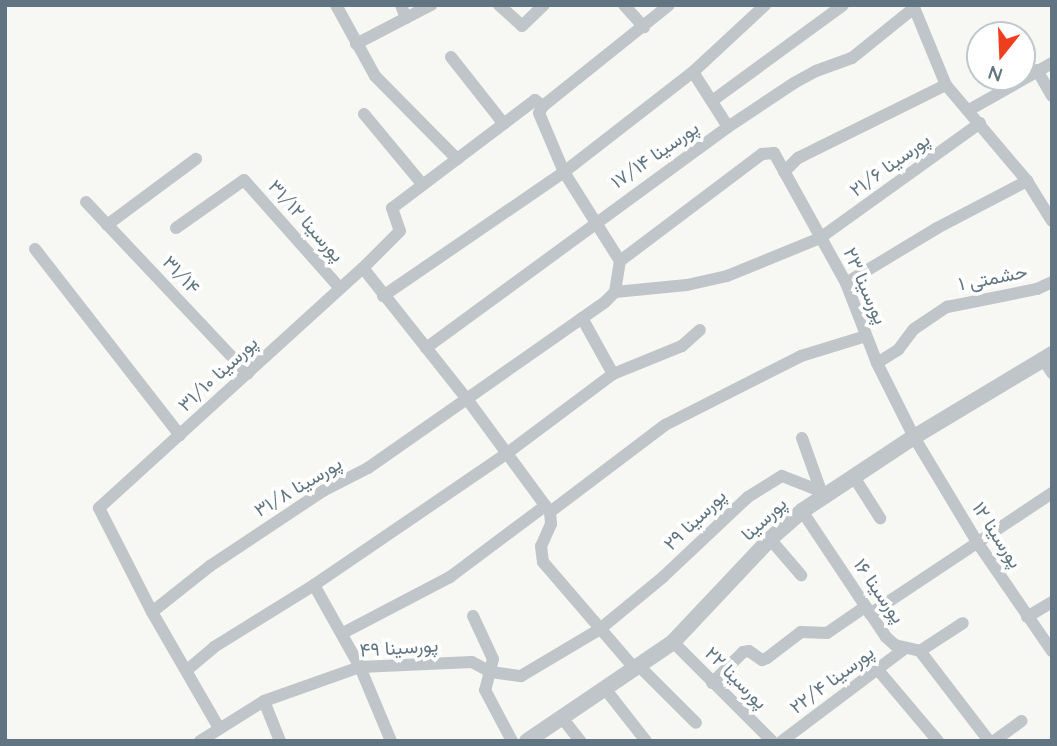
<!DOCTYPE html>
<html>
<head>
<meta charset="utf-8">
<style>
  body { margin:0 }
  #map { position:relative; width:1057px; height:746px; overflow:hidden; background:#f7f7f3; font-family:Quicksand,Vazirmatn,sans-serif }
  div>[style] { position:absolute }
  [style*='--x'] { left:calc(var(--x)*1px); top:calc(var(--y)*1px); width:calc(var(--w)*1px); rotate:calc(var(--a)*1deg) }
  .minor>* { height:12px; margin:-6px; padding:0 6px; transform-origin:6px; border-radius:6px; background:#bfc5c8 }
  .tertiary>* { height:16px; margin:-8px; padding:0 8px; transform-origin:8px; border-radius:8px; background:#bfc5c8 }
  span { translate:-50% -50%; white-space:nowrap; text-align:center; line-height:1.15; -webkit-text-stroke:7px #fff; paint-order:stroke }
  .street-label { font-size:19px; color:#607581 }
  .frame { position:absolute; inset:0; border:7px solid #607581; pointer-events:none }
  .north { position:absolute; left:966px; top:21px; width:70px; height:70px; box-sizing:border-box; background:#fff; border:2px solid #bfc8cd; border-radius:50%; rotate:198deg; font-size:19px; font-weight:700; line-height:28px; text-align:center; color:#607581 }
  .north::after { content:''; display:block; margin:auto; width:24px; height:32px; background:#ee3e1d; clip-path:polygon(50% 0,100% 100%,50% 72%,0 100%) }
</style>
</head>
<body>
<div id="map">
  <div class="minor">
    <i style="--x:336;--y:5;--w:81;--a:61.2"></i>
    <i style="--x:375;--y:76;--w:117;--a:45.3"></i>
    <i style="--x:401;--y:5;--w:14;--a:69"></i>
    <i style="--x:499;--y:5;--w:31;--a:42"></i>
    <i style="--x:522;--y:26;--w:30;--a:-44"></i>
    <i style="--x:624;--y:5;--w:30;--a:48"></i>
    <i style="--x:913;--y:5;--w:87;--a:67.6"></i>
    <i style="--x:946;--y:85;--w:126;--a:49.8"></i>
    <i style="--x:1027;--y:181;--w:47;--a:58"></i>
    <i style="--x:356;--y:44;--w:85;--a:-27.5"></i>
    <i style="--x:451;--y:57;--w:85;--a:51.7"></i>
    <i style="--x:1037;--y:70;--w:30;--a:60"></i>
    <i style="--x:693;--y:72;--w:65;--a:57.5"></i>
    <i style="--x:712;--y:101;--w:162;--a:-36.2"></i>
    <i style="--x:543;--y:106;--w:10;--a:-143"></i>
    <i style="--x:535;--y:100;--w:179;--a:142.9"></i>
    <i style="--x:392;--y:208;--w:24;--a:71"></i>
    <i style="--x:400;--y:231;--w:52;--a:135"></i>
    <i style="--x:363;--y:268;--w:167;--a:51.6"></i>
    <i style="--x:467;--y:399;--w:140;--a:53.7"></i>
    <i style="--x:550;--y:512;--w:12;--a:85"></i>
    <i style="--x:551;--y:524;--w:24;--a:114"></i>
    <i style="--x:541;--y:546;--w:16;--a:83"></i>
    <i style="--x:543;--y:562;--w:141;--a:49.3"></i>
    <i style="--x:543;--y:106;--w:161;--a:-38.7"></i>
    <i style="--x:969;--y:110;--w:95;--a:-29.5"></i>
    <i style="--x:364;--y:114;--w:92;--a:50.3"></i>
    <i style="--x:784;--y:172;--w:20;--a:-45"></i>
    <i style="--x:798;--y:158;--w:165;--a:-26.3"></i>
    <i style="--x:86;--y:202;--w:236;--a:46.7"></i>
    <i style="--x:107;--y:225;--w:111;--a:-36.6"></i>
    <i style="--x:176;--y:228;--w:83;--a:-35.2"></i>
    <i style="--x:244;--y:180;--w:143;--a:48.4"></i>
    <i style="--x:35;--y:249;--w:236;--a:52.1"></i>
    <i style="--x:620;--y:261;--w:178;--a:-37"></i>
    <i style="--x:762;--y:154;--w:12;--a:-5"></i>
    <i style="--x:774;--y:153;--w:149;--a:61"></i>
    <i style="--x:846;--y:283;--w:86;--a:68.8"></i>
    <i style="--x:877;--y:363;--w:83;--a:63.4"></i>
    <i style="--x:914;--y:437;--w:122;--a:59"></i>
    <i style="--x:977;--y:542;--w:132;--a:55.5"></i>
    <i style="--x:846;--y:283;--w:106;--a:-31.1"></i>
    <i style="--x:937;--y:228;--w:102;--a:-27.6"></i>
    <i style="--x:615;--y:292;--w:72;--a:-5.6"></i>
    <i style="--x:687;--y:285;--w:41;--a:-12.7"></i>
    <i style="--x:727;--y:276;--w:100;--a:-22.2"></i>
    <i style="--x:820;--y:238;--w:197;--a:-35.7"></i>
    <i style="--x:383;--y:296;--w:219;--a:-34.4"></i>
    <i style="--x:564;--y:172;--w:163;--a:-37.8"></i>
    <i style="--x:693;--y:72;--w:98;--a:-42.9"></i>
    <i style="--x:582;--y:318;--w:64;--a:61"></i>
    <i style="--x:426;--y:348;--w:374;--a:-36.2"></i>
    <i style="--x:728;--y:127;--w:79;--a:-33.7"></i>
    <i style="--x:794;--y:83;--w:25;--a:-29"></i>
    <i style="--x:816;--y:71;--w:38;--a:-20"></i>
    <i style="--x:852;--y:58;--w:80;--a:-38.9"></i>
    <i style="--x:1043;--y:359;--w:17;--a:57"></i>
    <i style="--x:877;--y:363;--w:25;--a:-32"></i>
    <i style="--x:898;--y:350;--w:26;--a:-53"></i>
    <i style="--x:914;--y:329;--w:40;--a:-34"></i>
    <i style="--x:947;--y:307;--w:92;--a:-11.3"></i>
    <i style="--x:1037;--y:289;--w:17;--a:-25"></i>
    <i style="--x:802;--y:438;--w:56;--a:70.3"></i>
    <i style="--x:854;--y:477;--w:49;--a:57.6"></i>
    <i style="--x:802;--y:511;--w:151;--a:56.3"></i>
    <i style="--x:886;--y:637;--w:12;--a:42"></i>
    <i style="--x:895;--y:645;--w:26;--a:13"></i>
    <i style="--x:920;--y:651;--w:113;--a:52.5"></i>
    <i style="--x:550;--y:512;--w:144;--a:-37.1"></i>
    <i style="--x:665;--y:425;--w:153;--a:-26.9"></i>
    <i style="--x:801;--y:356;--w:68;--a:-17.1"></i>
    <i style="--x:770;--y:539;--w:48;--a:49.3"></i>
    <i style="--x:314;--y:585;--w:94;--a:60.7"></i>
    <i style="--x:360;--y:667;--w:80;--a:67.3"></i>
    <i style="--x:152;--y:612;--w:74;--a:-38.4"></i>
    <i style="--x:210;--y:566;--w:136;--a:-33.6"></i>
    <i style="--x:323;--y:491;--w:51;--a:-27.1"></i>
    <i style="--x:368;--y:468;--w:289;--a:-35"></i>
    <i style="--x:605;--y:302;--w:14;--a:-45"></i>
    <i style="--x:615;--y:292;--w:31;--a:-81"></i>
    <i style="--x:620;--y:261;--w:105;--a:-122.2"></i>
    <i style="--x:564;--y:172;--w:64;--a:-113"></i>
    <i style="--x:539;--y:113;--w:8;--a:-60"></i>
    <i style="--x:870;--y:614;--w:219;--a:-33.6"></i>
    <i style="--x:473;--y:616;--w:47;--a:65.1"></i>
    <i style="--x:493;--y:659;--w:32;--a:104"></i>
    <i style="--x:485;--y:690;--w:58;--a:62.1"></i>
    <i style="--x:1027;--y:617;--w:29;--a:-31"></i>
    <i style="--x:343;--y:633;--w:121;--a:-27.6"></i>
    <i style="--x:450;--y:577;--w:119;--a:-36.8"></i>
    <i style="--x:673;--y:642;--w:140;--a:45"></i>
    <i style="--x:920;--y:651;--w:51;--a:-33.1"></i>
    <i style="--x:640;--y:667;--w:79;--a:45"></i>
    <i style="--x:187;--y:670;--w:35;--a:-40"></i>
    <i style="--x:214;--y:647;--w:118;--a:-31.8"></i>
    <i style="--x:314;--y:585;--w:232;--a:-34.3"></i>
    <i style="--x:506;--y:454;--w:134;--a:-36.8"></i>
    <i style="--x:613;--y:374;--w:74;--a:-22.1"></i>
    <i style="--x:682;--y:346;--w:24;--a:-42"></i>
    <i style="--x:878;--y:670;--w:93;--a:49.8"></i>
    <i style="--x:712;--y:683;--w:44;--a:-45"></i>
    <i style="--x:743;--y:652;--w:6;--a:-9"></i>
    <i style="--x:749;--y:651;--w:16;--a:35"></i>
    <i style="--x:762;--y:660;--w:5;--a:-22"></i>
    <i style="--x:767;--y:658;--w:43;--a:-37.4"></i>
    <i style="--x:801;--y:632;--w:26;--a:2"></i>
    <i style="--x:827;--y:633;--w:46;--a:-34.4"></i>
    <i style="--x:606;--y:690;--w:65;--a:51.9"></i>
    <i style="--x:264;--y:701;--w:43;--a:68.2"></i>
    <i style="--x:563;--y:719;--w:28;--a:52"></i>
    <i style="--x:219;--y:728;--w:134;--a:-120"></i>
    <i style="--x:152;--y:612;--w:117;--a:-117"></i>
    <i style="--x:99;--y:508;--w:357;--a:-42.3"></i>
    <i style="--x:200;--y:741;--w:75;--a:-32"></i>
    <i style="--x:264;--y:701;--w:102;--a:-19.5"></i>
    <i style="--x:360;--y:667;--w:112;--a:-2.6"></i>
    <i style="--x:472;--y:662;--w:21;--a:28"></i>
    <i style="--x:491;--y:672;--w:30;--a:8"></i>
    <i style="--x:521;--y:676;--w:92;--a:-30.7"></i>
    <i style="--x:600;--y:629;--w:82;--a:-39.5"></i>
    <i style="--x:663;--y:577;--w:117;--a:-43.3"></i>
    <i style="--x:748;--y:497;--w:40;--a:-32"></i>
    <i style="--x:782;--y:476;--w:49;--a:21.4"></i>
    <i style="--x:782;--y:741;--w:153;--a:-37"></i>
    <i style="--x:994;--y:741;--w:34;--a:-36"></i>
  </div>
  <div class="tertiary">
    <i style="--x:527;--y:741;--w:176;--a:-34.1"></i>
    <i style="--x:673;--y:642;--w:141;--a:-46.7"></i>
    <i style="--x:770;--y:539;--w:43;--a:-41.2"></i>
    <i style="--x:802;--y:511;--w:134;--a:-33.5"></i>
    <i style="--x:914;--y:437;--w:161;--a:-31"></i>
  </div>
  <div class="street-label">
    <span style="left:655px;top:155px;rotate:-35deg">پورسینا ۱۷/۱۴</span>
    <span style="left:890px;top:165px;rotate:-36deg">پورسینا ۲۱/۶</span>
    <span style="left:306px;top:221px;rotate:48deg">پورسینا ۳۱/۱۲</span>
    <span style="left:181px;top:275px;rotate:47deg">۳۱/۱۴</span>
    <span style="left:993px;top:278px;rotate:-11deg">حشمتی ۱</span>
    <span style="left:865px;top:286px;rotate:66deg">پورسینا ۲۳</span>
    <span style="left:218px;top:374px;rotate:-43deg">پورسینا ۳۱/۱۰</span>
    <span style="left:298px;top:487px;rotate:-31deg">پورسینا ۳۱/۸</span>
    <span style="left:764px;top:519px;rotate:-43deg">پورسینا</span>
    <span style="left:695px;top:520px;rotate:-44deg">پورسینا ۲۹</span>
    <span style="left:997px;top:535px;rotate:57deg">پورسینا ۱۲</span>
    <span style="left:879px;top:591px;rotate:55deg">پورسینا ۱۶</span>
    <span style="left:399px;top:648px;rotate:-4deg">پورسینا ۴۹</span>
    <span style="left:736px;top:678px;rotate:45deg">پورسینا ۲۲</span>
    <span style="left:832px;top:680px;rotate:-37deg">پورسینا ۲۲/۴</span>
  </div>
  <div class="frame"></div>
  <div class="north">N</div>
</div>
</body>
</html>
